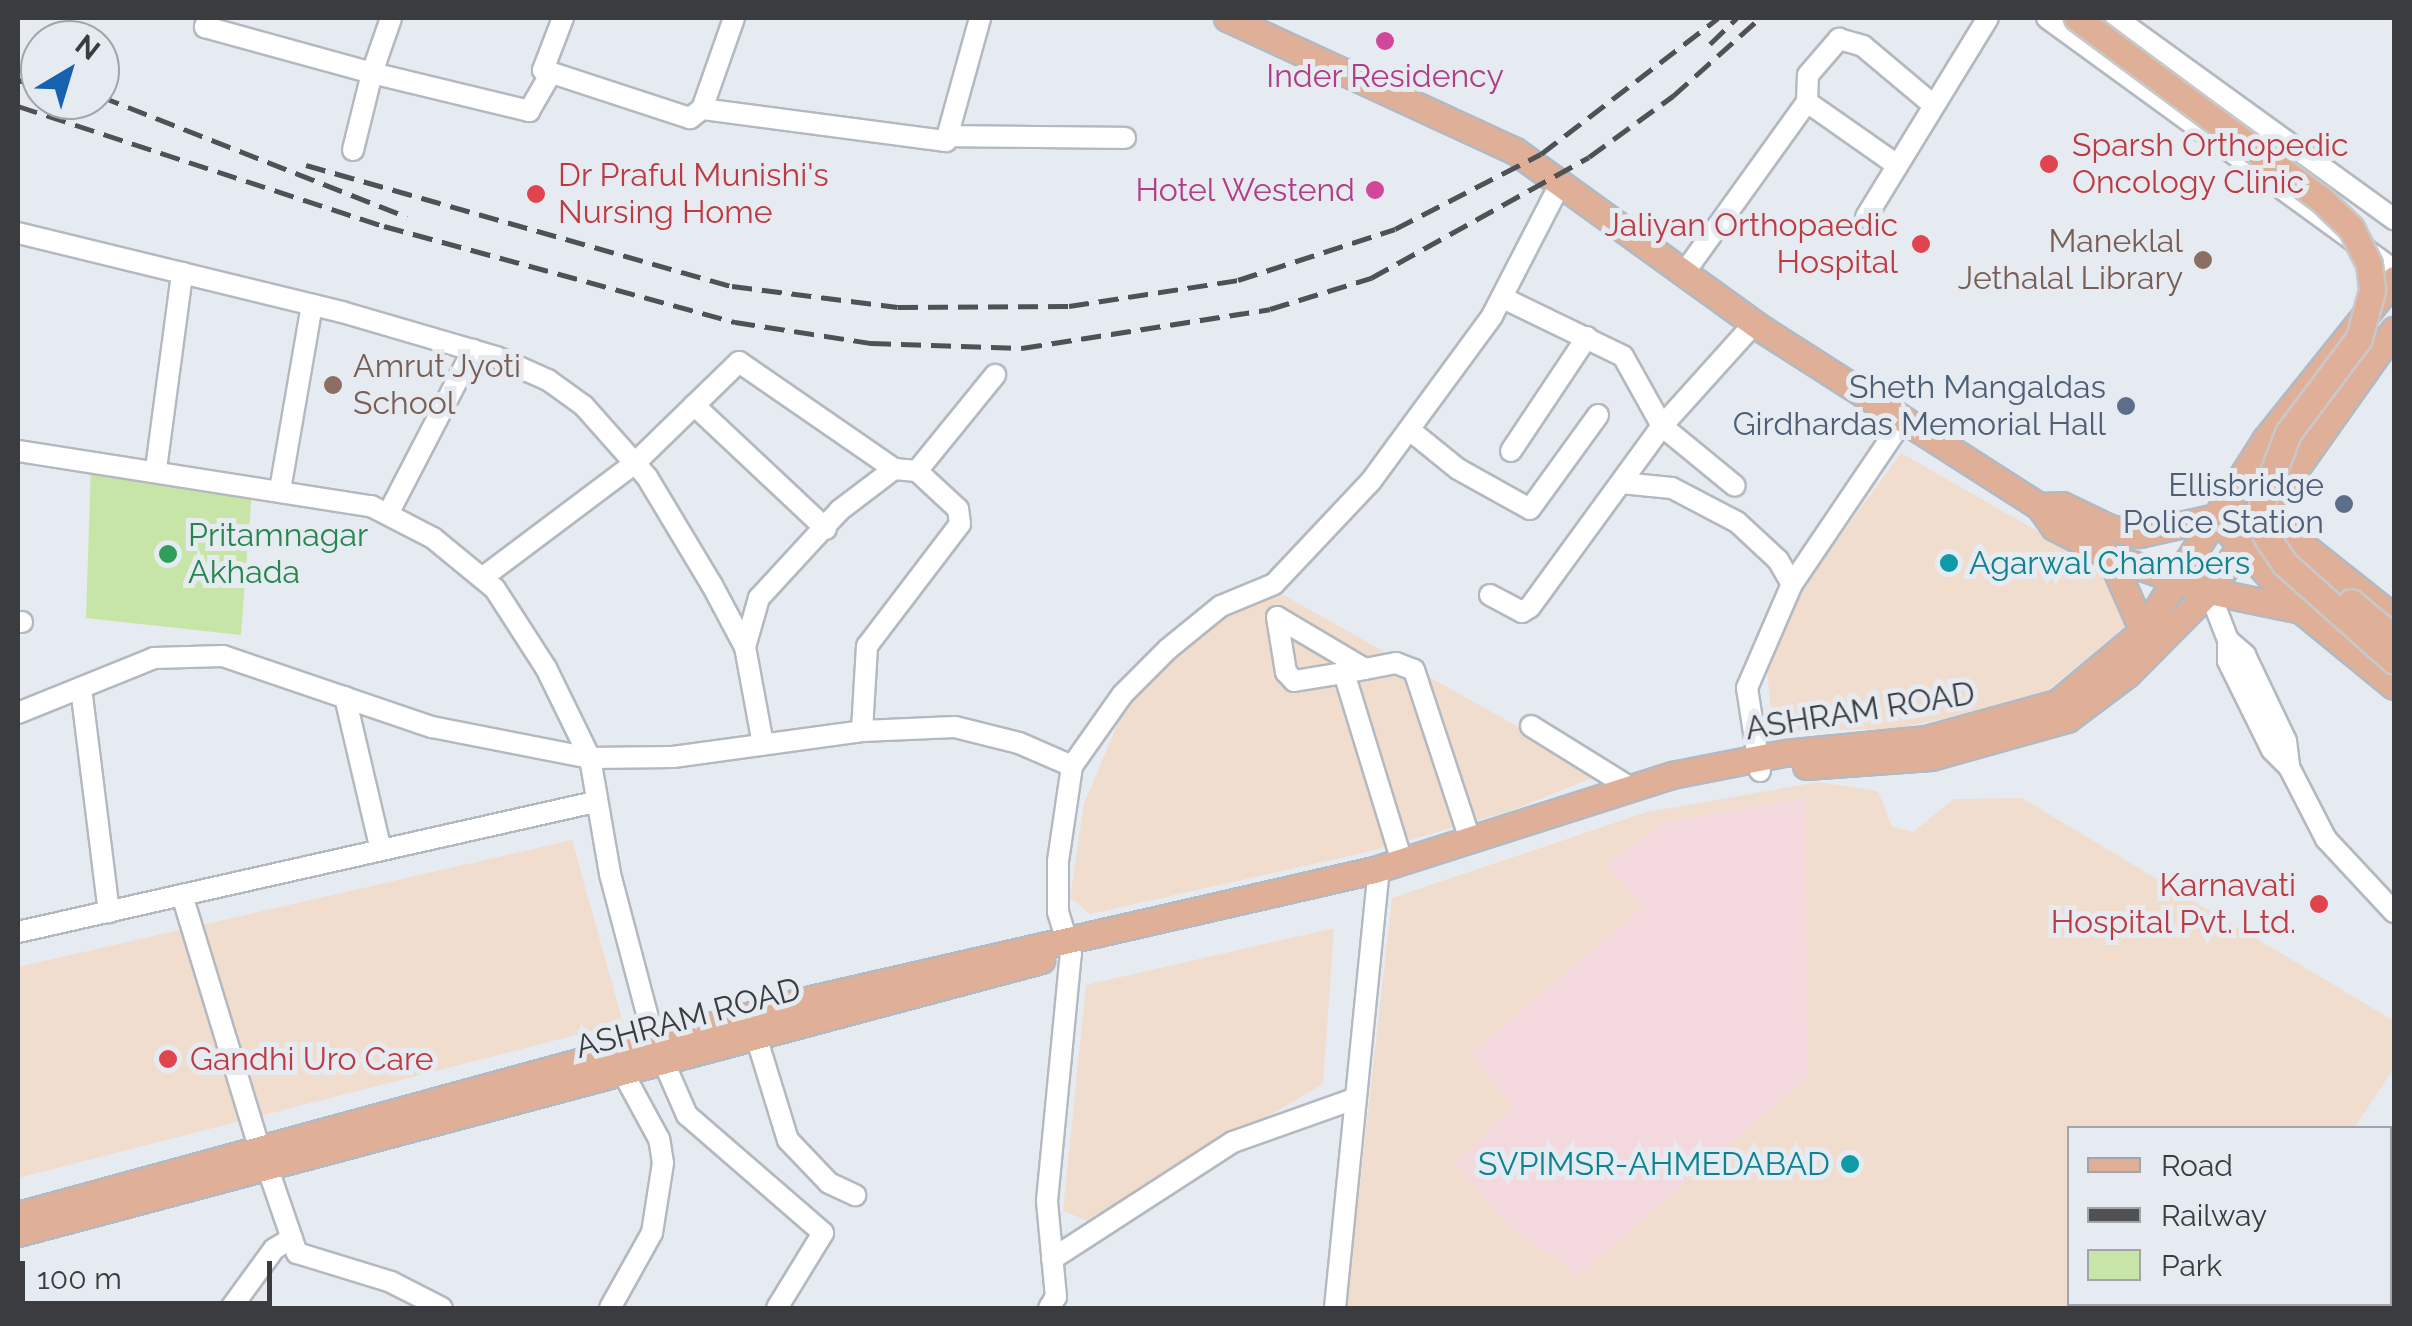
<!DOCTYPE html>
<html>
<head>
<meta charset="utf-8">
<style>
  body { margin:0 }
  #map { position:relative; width:2412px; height:1326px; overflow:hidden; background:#e6ebf2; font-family:Raleway,sans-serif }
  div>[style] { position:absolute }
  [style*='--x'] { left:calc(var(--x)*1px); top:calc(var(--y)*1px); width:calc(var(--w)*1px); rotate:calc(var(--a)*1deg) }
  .commercial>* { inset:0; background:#f0ddcd }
  .medical>* { inset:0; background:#f3d9de }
  .green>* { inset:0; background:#c7e5a6 }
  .roads { filter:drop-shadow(2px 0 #b4b9c0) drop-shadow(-2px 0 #b4b9c0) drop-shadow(0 2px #b4b9c0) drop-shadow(0 -2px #b4b9c0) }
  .minor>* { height:20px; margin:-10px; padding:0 10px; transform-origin:10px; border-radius:10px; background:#fff }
  .major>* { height:25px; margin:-12.5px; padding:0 12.5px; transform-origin:12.5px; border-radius:12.5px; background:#e0af98 }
  .rail>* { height:5px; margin-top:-2.5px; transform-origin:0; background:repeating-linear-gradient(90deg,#4f5154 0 20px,transparent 0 30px) }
  .bridges { filter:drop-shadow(2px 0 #c8c8c9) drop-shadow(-2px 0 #c8c8c9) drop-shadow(0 2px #c8c8c9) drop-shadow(0 -2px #c8c8c9) }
  .major-bridge>* { height:25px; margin:-12.5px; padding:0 12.5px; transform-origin:12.5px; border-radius:12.5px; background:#e0af98 }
  .dots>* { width:28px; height:28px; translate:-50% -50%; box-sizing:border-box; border:5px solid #e6ebf2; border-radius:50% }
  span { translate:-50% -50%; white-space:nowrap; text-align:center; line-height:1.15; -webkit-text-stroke:10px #e6ebf2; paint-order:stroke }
  .hotel-label { font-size:32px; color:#b23c85 }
  .right { translate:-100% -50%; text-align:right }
  .health-label { font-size:32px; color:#be3a42 }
  .left { translate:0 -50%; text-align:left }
  .education-label { font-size:32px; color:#785e54 }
  .service-label { font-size:32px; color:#4e5e75 }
  .leisure-label { font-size:32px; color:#27864d }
  .culture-label { font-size:32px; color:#0d838f }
  .street-label { font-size:32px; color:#3a3c3f }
  .frame { position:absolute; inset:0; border:20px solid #3a3c3f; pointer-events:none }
  .legend { position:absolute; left:2067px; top:1126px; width:325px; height:180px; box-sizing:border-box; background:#e6ebf2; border:2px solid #a1a5aa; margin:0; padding:12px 18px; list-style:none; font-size:30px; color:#3a3c3f }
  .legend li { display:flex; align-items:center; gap:20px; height:50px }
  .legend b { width:50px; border:2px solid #a1a5aa }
  .north { position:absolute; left:20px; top:20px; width:100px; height:100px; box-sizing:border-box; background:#e6ebf2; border:2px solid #a1a5aa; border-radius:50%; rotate:38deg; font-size:28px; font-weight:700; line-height:40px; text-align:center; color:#3a3c3f }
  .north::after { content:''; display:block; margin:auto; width:35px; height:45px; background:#1661b0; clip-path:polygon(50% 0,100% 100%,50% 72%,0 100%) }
  .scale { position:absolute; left:20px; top:1261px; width:252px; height:45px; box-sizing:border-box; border:5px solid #3a3c3f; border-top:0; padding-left:12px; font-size:30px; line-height:35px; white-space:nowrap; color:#3a3c3f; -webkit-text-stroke:8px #e6ebf2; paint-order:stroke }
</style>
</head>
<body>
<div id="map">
  <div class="commercial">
    <i style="clip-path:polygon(1901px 453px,2102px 568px,2125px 627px,2037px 699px,1894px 729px,1773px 731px,1767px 670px,1803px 587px)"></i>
    <i style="clip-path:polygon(1278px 592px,1602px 774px,1510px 811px,1363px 853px,1090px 914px,1070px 898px,1084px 804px,1124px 709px,1204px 627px)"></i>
    <i style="clip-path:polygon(1818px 782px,1878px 791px,1892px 827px,1913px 832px,1954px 799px,2022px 798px,2394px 1021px,2394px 1068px,2354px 1128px,2070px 1128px,2070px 1304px,2210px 1304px,2205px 1308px,1346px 1308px,1392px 898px,1647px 812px)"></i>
    <i style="clip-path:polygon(572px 840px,623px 1023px,18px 1178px,18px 967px)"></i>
    <i style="clip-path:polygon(1334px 928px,1323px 1084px,1089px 1221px,1063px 1211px,1086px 985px)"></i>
  </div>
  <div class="medical">
    <i style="clip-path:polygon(1806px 798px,1807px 1077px,1576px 1278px,1559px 1259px,1518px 1236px,1455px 1164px,1513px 1108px,1470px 1054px,1643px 907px,1605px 865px,1666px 822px)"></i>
  </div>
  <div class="green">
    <i style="clip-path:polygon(91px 466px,252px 490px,241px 635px,86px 618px)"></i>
    <i style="clip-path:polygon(2394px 1221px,2394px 1308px,2302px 1308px,2390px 1304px)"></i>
  </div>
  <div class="roads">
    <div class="minor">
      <i style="--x:209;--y:18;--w:10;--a:114"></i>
      <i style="--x:205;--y:27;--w:173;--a:15.4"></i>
      <i style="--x:372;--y:73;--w:58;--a:-70.9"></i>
      <i style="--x:563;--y:18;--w:56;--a:111"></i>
      <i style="--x:543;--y:70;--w:155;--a:18.1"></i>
      <i style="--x:690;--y:118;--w:15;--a:-37"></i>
      <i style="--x:702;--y:109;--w:96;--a:-70.6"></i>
      <i style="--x:2047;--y:18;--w:429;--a:36"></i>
      <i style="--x:2116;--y:18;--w:343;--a:35.9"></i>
      <i style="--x:702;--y:109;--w:246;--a:7.5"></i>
      <i style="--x:946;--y:141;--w:128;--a:-74.5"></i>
      <i style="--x:947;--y:136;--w:178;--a:0.6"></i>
      <i style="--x:353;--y:150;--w:79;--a:-76.1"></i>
      <i style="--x:372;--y:73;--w:162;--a:13.6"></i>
      <i style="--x:529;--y:111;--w:44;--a:-59.9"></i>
      <i style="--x:1897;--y:165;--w:110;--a:-145"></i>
      <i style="--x:1807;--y:102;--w:27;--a:-88"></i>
      <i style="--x:1808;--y:75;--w:48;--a:-49.3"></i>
      <i style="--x:1839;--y:39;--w:25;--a:16"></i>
      <i style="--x:1863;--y:46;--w:90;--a:40"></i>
      <i style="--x:1866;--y:217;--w:233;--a:-58.5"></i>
      <i style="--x:18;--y:233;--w:333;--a:13.7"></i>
      <i style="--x:342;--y:312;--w:160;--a:16.3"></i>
      <i style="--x:496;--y:357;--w:57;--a:23.9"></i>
      <i style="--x:548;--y:380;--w:44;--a:35.8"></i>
      <i style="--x:584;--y:406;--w:95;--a:48.4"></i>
      <i style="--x:647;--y:477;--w:126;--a:59"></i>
      <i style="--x:712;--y:585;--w:70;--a:62"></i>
      <i style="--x:745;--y:647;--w:99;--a:79.5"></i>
      <i style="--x:1684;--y:273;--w:211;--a:-54.3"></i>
      <i style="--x:1503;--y:298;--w:133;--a:25.8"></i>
      <i style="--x:1623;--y:356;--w:80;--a:60.9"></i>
      <i style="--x:1662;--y:426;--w:94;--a:39.4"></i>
      <i style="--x:694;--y:405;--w:181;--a:43.2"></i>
      <i style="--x:1411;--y:431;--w:60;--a:39"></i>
      <i style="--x:1458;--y:469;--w:82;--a:29.1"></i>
      <i style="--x:1530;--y:509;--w:116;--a:-54.1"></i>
      <i style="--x:18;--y:451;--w:357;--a:8.9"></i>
      <i style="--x:371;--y:506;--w:70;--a:27.3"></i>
      <i style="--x:433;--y:538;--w:80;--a:39.4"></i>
      <i style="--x:495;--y:589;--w:94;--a:57.2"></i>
      <i style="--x:546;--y:668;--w:100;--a:63.9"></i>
      <i style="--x:590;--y:758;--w:118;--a:80.2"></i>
      <i style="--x:610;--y:874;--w:172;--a:75.2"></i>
      <i style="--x:654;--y:1040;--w:82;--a:66.3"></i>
      <i style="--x:687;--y:1115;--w:180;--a:40.9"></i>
      <i style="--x:823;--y:1233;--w:88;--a:121.5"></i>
      <i style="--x:1511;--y:451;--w:137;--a:-56.3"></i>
      <i style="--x:156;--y:469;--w:198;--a:-82.4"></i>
      <i style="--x:917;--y:471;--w:124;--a:-50.9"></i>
      <i style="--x:1621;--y:483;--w:51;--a:5.6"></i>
      <i style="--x:1672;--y:488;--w:73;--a:27.6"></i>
      <i style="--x:1737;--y:522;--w:56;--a:42.8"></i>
      <i style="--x:1778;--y:560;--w:28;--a:60"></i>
      <i style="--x:280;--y:490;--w:188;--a:-80.2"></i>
      <i style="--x:388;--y:514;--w:185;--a:-62.6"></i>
      <i style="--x:482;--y:578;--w:191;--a:-36.9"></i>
      <i style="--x:635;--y:463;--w:145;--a:-44.2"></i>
      <i style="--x:739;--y:362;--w:188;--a:34.6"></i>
      <i style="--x:2209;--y:591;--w:53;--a:68.8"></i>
      <i style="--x:2228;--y:640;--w:21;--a:90"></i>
      <i style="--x:2228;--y:661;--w:99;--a:63.7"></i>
      <i style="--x:2272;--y:750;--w:24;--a:45"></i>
      <i style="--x:2289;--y:767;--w:81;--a:62.8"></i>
      <i style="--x:2326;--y:839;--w:100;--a:47"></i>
      <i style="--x:1490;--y:595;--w:36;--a:28"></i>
      <i style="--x:1522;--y:612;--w:9;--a:-32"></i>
      <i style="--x:1530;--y:607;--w:224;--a:-53.9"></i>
      <i style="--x:1662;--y:426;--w:137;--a:-48"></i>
      <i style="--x:18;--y:622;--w:4;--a:0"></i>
      <i style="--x:2228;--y:640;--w:23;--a:41"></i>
      <i style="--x:2245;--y:655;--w:95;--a:64.5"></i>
      <i style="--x:2286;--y:741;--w:26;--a:83"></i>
      <i style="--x:745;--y:647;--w:51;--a:-74.1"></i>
      <i style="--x:759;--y:598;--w:120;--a:-47.4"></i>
      <i style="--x:840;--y:510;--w:68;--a:-37.2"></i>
      <i style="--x:894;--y:469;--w:23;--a:5"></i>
      <i style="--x:917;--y:471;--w:56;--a:42.8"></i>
      <i style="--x:958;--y:509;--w:15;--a:82"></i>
      <i style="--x:960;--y:524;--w:153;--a:127.3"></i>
      <i style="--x:867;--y:646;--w:85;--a:93.4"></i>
      <i style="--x:1365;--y:669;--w:102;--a:-149.4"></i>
      <i style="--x:1277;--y:617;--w:56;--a:80.7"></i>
      <i style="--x:1286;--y:672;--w:12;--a:48"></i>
      <i style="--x:1294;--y:681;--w:51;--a:-9.1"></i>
      <i style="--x:1344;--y:673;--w:53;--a:-10.9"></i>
      <i style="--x:1396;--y:663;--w:19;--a:21"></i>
      <i style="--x:1414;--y:670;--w:178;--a:71.7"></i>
      <i style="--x:1344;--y:673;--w:197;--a:72.9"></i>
      <i style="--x:81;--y:688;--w:226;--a:82.9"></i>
      <i style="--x:345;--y:697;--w:157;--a:76.8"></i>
      <i style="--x:18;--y:713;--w:147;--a:-22"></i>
      <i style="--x:154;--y:658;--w:69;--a:-1.7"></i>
      <i style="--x:223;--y:656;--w:221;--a:18.8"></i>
      <i style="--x:432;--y:727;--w:161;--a:11.1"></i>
      <i style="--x:590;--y:758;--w:83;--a:-0.7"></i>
      <i style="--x:673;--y:757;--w:191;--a:-7.8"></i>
      <i style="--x:862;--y:731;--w:93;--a:-2.5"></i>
      <i style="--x:955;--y:727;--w:66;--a:14"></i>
      <i style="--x:1019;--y:743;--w:58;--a:23.5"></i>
      <i style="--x:1531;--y:726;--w:118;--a:31.8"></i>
      <i style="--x:1760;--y:771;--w:84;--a:-98.9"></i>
      <i style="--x:1747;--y:688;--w:113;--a:-66.6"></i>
      <i style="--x:1792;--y:584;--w:198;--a:-55.9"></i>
      <i style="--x:182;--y:895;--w:270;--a:73"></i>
      <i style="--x:18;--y:932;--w:591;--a:-12.7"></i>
      <i style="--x:755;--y:1033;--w:112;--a:72.9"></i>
      <i style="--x:788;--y:1140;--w:59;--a:46.4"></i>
      <i style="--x:829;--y:1183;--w:29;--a:25"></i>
      <i style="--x:268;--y:1169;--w:89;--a:71"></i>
      <i style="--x:297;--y:1253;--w:98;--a:17.1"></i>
      <i style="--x:391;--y:1282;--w:57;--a:27"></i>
      <i style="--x:2390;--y:1177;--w:6;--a:-51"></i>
      <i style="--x:2390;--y:1206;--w:6;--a:-51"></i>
      <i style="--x:1052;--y:1259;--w:216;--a:-32.9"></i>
      <i style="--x:1233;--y:1142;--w:128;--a:-19.6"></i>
      <i style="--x:231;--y:1308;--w:73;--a:-53.9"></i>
      <i style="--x:274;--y:1249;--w:21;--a:-31"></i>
      <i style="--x:610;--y:1308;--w:86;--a:-60.8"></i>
      <i style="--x:652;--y:1233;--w:71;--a:-81.1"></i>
      <i style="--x:663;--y:1163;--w:24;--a:-99"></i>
      <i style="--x:659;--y:1139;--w:80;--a:-118.5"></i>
      <i style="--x:1049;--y:1308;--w:13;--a:-58"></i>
      <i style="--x:1056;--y:1297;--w:96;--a:-95.4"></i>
      <i style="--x:1047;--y:1201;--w:248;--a:-84.5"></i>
      <i style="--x:1071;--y:954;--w:44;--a:-107.2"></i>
      <i style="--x:1058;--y:912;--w:51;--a:-90"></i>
      <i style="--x:1058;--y:861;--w:96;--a:-81.6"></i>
      <i style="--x:1072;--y:766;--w:87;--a:-54.8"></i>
      <i style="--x:1122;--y:695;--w:65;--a:-45"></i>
      <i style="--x:1168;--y:649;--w:68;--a:-39.1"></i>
      <i style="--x:1221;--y:606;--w:57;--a:-22.5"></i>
      <i style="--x:1274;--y:584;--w:141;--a:-46.7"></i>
      <i style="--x:1371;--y:481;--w:205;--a:-53.7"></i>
      <i style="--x:1492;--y:316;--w:148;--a:-62.7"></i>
      <i style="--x:1335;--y:1308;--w:441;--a:-84.3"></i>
      <i style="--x:2247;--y:1308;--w:7;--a:-34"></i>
      <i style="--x:2279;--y:1308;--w:6;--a:-39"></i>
    </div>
    <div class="major">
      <i style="--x:1227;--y:18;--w:317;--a:24.8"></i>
      <i style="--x:1515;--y:151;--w:304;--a:35.8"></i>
      <i style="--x:1762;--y:329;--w:329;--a:32.6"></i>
      <i style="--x:2039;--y:506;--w:23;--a:-2"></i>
      <i style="--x:2062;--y:505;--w:53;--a:25.6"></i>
      <i style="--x:2110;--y:528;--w:30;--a:12"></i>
      <i style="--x:2139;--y:534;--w:92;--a:-12.5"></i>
      <i style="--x:2229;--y:514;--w:38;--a:5"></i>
      <i style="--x:2267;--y:517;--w:162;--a:38.5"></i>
      <i style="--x:2039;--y:506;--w:26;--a:54"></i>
      <i style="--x:2054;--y:527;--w:63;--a:27.4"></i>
      <i style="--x:2110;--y:556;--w:105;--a:19.5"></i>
      <i style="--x:2209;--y:591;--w:94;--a:11.7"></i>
      <i style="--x:2215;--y:517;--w:127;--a:47.2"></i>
      <i style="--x:2301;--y:610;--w:120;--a:39.3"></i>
      <i style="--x:2110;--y:556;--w:82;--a:66.3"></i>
      <i style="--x:1806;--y:766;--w:125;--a:-4.1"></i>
      <i style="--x:1931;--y:757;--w:141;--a:-15.6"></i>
      <i style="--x:2067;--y:719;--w:75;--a:-36.9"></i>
      <i style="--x:2127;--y:674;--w:117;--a:-45.3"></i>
      <i style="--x:2209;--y:591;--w:320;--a:-54.7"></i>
      <i style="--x:18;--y:1215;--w:813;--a:-15.27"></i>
      <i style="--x:802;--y:1001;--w:587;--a:-12.9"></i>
      <i style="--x:1374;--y:870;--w:313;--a:-17.7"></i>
      <i style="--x:1672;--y:775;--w:114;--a:-11.1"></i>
      <i style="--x:1784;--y:753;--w:143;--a:-5.6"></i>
      <i style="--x:1926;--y:739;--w:136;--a:-15.4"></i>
      <i style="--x:2057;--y:703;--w:112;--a:-39.9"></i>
      <i style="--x:2143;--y:631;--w:227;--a:-57.4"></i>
      <i style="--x:2265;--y:440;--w:206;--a:-51.3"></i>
      <i style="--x:18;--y:1233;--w:1059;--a:-14.94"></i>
    </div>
  </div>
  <div class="rail">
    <i style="--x:1710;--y:44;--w:37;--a:-44"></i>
    <i style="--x:18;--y:80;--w:23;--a:15"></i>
    <i style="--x:100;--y:96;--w:330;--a:21.5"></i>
    <i style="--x:18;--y:106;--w:385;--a:18.2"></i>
    <i style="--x:384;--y:226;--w:364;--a:15.3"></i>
    <i style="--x:735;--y:322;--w:138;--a:8.8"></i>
    <i style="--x:871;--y:343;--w:151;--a:1.9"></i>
    <i style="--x:1022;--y:348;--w:251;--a:-8.9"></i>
    <i style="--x:1270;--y:309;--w:106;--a:-17.1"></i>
    <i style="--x:1371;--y:278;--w:249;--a:-29"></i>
    <i style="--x:1589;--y:157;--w:104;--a:-36"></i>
    <i style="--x:1673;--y:96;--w:117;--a:-41.9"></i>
    <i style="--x:306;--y:165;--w:443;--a:15.9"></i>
    <i style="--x:732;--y:286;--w:167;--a:7.2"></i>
    <i style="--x:898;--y:307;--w:171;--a:-0.3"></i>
    <i style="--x:1069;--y:306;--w:171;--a:-8.7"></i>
    <i style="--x:1238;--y:280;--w:165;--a:-18"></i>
    <i style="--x:1395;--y:229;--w:164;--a:-27.2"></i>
    <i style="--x:1541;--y:154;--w:223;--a:-37.5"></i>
  </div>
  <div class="bridges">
    <div class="major-bridge">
      <i style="--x:2077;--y:18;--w:304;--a:36.6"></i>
      <i style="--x:2321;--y:199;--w:42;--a:44"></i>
      <i style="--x:2351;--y:228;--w:40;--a:63.4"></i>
      <i style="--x:2369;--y:264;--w:26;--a:83"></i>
      <i style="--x:2372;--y:290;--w:50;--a:105.2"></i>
      <i style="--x:2359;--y:338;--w:119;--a:126.8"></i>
      <i style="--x:2288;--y:433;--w:73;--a:110.9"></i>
      <i style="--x:2262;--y:501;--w:35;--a:83"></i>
      <i style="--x:2266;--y:536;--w:32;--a:56"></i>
      <i style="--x:2284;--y:563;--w:147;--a:41.7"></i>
      <i style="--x:2351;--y:602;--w:56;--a:39.9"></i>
    </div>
  </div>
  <div class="dots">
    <i style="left:1385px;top:41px;background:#d1479c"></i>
    <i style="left:2049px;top:164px;background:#e0444e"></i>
    <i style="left:1375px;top:190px;background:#d1479c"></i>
    <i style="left:536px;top:194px;background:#e0444e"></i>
    <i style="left:1921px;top:244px;background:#e0444e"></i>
    <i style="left:2203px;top:260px;background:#8d6e63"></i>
    <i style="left:333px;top:385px;background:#8d6e63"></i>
    <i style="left:2126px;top:406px;background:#5c6f8a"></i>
    <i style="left:2344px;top:504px;background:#5c6f8a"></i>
    <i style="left:168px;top:554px;background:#2e9e5b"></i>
    <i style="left:1949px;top:563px;background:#0f9aa8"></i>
    <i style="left:2319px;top:904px;background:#e0444e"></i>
    <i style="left:168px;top:1059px;background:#e0444e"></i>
    <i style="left:1850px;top:1164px;background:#0f9aa8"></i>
  </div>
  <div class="hotel-label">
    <span style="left:1385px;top:76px">Inder Residency</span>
    <span class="right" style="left:1355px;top:190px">Hotel Westend</span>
  </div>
  <div class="health-label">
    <span class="left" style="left:2072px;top:164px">Sparsh Orthopedic<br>Oncology Clinic</span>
    <span class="left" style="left:558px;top:194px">Dr Praful Munishi's<br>Nursing Home</span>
    <span class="right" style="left:1898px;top:244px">Jaliyan Orthopaedic<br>Hospital</span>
    <span class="right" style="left:2296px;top:904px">Karnavati<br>Hospital Pvt. Ltd.</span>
    <span class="left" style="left:190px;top:1059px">Gandhi Uro Care</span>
  </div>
  <div class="education-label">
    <span class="right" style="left:2183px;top:260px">Maneklal<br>Jethalal Library</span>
    <span class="left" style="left:353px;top:385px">Amrut Jyoti<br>School</span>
  </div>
  <div class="service-label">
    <span class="right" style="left:2106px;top:406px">Sheth Mangaldas<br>Girdhardas Memorial Hall</span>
    <span class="right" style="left:2324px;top:504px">Ellisbridge<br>Police Station</span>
  </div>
  <div class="leisure-label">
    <span class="left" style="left:188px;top:554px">Pritamnagar<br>Akhada</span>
  </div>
  <div class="culture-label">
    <span class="left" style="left:1969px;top:563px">Agarwal Chambers</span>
    <span class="right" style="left:1830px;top:1164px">SVPIMSR-AHMEDABAD</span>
  </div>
  <div class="street-label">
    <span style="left:1860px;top:711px;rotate:-9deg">ASHRAM ROAD</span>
    <span style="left:688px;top:1018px;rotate:-15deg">ASHRAM ROAD</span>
  </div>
  <div class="frame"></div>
  <ul class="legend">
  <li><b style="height:12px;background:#e0af98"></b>Road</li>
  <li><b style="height:12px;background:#4f5154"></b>Railway</li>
  <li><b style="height:28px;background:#c7e5a6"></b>Park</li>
  </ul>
  <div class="north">N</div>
  <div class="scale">100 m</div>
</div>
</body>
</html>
